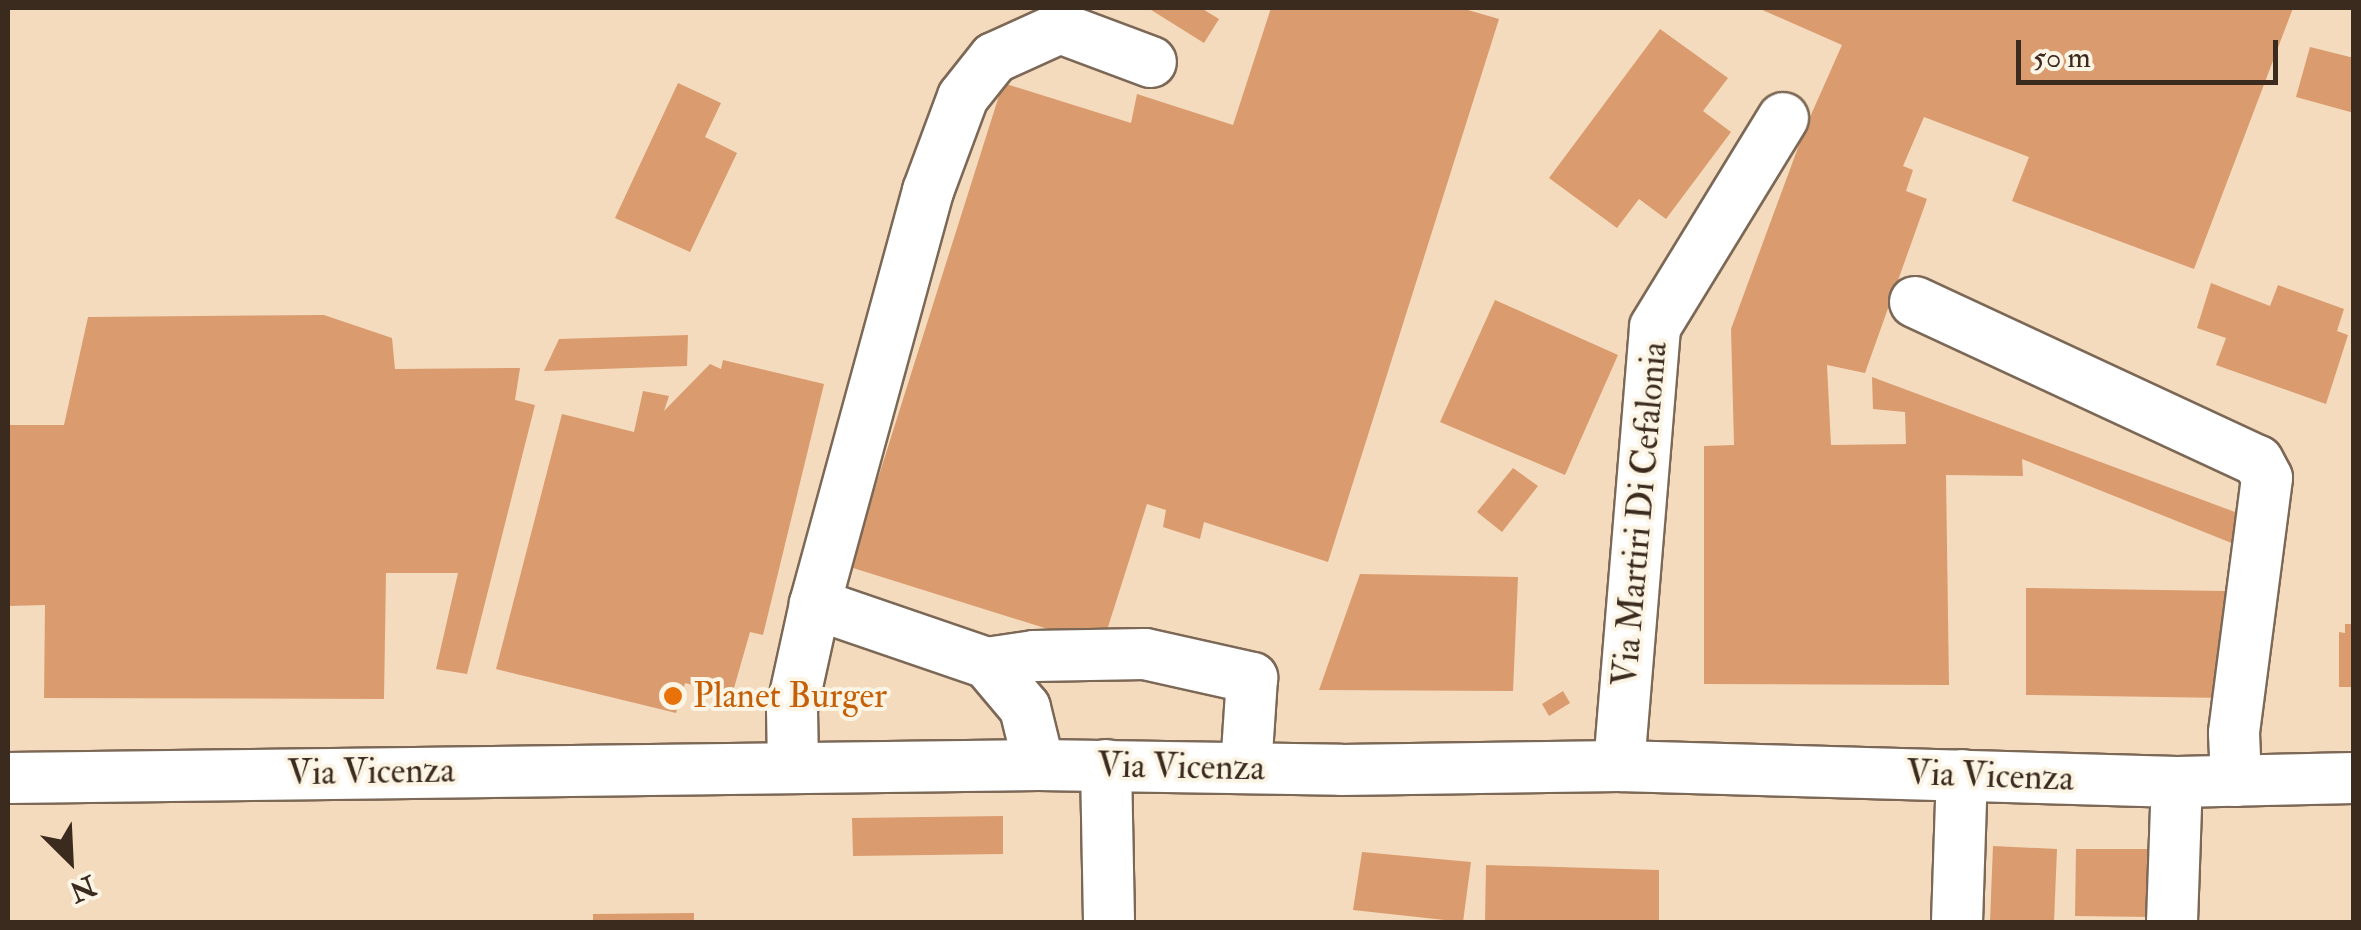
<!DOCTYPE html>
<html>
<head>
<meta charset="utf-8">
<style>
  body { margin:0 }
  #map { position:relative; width:2361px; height:930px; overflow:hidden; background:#f4dbbd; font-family:"IM FELL Double Pica",serif }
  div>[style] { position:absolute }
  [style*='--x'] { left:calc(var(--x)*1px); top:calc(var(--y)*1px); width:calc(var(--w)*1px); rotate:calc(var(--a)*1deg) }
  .building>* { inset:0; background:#da9b6e }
  .roads { filter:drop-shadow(2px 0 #7c6856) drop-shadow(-2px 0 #7c6856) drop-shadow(0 2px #7c6856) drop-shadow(0 -2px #7c6856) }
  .minor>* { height:50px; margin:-25px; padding:0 25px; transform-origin:25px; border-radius:25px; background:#fff }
  .dots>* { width:28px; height:28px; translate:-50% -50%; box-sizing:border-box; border:5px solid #fcf5e5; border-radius:50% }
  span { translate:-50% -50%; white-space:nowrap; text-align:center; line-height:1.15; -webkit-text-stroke:8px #fcf5e5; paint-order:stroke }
  .street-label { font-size:35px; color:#3b2a1e }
  .food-label { font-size:35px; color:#c56008 }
  .left { translate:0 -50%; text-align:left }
  .frame { position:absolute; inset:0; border:10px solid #3b2a1e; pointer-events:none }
  .north { position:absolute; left:20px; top:810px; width:100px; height:100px; -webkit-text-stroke:8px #fcf5e5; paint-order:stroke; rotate:156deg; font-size:28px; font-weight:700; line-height:40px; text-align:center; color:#3b2a1e }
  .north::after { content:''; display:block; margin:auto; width:35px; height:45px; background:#3b2a1e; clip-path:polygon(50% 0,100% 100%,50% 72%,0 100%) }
  .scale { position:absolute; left:2016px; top:40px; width:262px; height:45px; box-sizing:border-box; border:5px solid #3b2a1e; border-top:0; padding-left:12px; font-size:30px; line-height:35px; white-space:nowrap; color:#3b2a1e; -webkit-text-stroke:8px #fcf5e5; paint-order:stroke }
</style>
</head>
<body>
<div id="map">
  <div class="building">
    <i style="clip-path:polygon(1148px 8px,1201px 8px,1219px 19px,1204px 43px)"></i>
    <i style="clip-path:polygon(1271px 8px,1461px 8px,1499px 19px,1328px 562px,1204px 522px,1200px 539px,1163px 527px,1166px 510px,1147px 504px,1102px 646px,850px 567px,1003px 83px,1131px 123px,1137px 94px,1233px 125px)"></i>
    <i style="clip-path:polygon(1758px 8px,2293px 8px,2194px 269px,2012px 201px,2029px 157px,1924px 117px,1903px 166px,1913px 170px,1906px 191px,1927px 199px,1865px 373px,1827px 365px,1831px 445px,1906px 444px,1905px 412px,1873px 409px,1872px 377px,2235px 512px,2234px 544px,2022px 459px,2023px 476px,1946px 475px,1949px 685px,1704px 684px,1704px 446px,1734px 445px,1731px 329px,1806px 126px,1842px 45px)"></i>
    <i style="clip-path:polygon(1660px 29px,1728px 78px,1703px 111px,1731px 132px,1666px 219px,1639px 199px,1617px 228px,1549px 178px)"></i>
    <i style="clip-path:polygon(2310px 47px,2354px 58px,2354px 113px,2296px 97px)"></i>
    <i style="clip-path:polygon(678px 83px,721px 103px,705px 137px,737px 153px,690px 252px,615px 218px)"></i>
    <i style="clip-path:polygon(2211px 283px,2270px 306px,2278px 285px,2344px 309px,2337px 331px,2348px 335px,2326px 404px,2216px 365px,2226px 338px,2197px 328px)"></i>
    <i style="clip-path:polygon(1495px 300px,1618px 355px,1565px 475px,1440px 422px)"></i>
    <i style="clip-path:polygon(324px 315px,392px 338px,395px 369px,520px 368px,515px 400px,535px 405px,467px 674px,436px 669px,458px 573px,386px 573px,384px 699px,44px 698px,45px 605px,8px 606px,8px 425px,64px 425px,88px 317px)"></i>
    <i style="clip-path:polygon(688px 335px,687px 366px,544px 371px,559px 339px)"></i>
    <i style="clip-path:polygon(723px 360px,824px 384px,763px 635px,750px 632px,732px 695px,685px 683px,676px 713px,496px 669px,562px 414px,634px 432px,643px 391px,669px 396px,664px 411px,710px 364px,721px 369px)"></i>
    <i style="clip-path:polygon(1513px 468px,1538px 486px,1502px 532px,1477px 512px)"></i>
    <i style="clip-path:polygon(1360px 574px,1518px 577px,1513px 691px,1319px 690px)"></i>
    <i style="clip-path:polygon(2026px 588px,2226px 591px,2226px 698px,2026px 695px)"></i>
    <i style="clip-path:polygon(2345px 624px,2354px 624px,2354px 687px,2339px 687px,2339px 632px,2345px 633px)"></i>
    <i style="clip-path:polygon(1563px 691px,1570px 703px,1549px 716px,1542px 704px)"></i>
    <i style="clip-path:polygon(1003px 816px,1003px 854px,853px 856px,852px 818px)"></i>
    <i style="clip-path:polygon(1993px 846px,2057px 849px,2054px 922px,1990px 922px)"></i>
    <i style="clip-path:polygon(2076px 849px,2153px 849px,2152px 917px,2075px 916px)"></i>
    <i style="clip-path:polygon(1362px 852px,1471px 862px,1463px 922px,1353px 910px)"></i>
    <i style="clip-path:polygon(1486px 865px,1659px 870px,1659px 922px,1485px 922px)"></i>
    <i style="clip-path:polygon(694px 913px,694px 922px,593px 922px,593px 914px)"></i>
  </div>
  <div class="roads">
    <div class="minor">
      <i style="--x:1915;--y:302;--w:378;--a:24.9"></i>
      <i style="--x:2258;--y:461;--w:19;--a:62"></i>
      <i style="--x:2267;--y:478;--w:257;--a:97.4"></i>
      <i style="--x:2234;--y:733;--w:48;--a:87.6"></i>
      <i style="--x:987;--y:663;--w:48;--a:-8.5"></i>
      <i style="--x:1034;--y:656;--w:111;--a:-1"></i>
      <i style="--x:1145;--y:654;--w:110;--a:12.6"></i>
      <i style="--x:1252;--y:678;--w:90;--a:93.8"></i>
      <i style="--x:1039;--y:765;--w:59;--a:-103.8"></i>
      <i style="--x:1025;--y:708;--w:59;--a:-130.2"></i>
      <i style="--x:987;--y:663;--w:182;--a:-161.1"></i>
      <i style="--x:815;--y:604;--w:428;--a:-74.7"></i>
      <i style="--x:928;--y:191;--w:100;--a:-69.6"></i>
      <i style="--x:963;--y:97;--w:50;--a:-51.5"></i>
      <i style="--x:994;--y:58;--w:72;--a:-24.4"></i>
      <i style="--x:1060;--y:28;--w:97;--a:20.5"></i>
      <i style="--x:1106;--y:765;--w:157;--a:88.9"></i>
      <i style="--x:793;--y:766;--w:57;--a:-91"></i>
      <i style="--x:792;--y:709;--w:107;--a:-77.6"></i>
      <i style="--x:1619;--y:766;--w:440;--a:-85.3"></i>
      <i style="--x:1655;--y:327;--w:245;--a:-58.5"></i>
      <i style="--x:8;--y:778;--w:1031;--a:-0.72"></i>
      <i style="--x:1039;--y:765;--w:302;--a:0.9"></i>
      <i style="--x:1341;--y:770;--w:278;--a:-0.8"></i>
      <i style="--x:1619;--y:766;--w:558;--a:1.64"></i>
      <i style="--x:2177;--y:782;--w:177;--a:-1.3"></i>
      <i style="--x:1957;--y:922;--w:147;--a:-88.1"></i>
      <i style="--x:2172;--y:922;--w:140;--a:-88"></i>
    </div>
  </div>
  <div class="dots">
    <i style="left:673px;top:696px;background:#e8710a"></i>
  </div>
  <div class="street-label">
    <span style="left:1640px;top:514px;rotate:-85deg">Via Martiri Di Cefalonia</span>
    <span style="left:1181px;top:767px;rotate:1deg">Via Vicenza</span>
    <span style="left:371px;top:772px;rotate:-1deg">Via Vicenza</span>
    <span style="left:1990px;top:776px;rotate:2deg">Via Vicenza</span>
  </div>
  <div class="food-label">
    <span class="left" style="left:693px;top:696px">Planet Burger</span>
  </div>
  <div class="frame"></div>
  <div class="north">N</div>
  <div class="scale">50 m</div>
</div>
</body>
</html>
